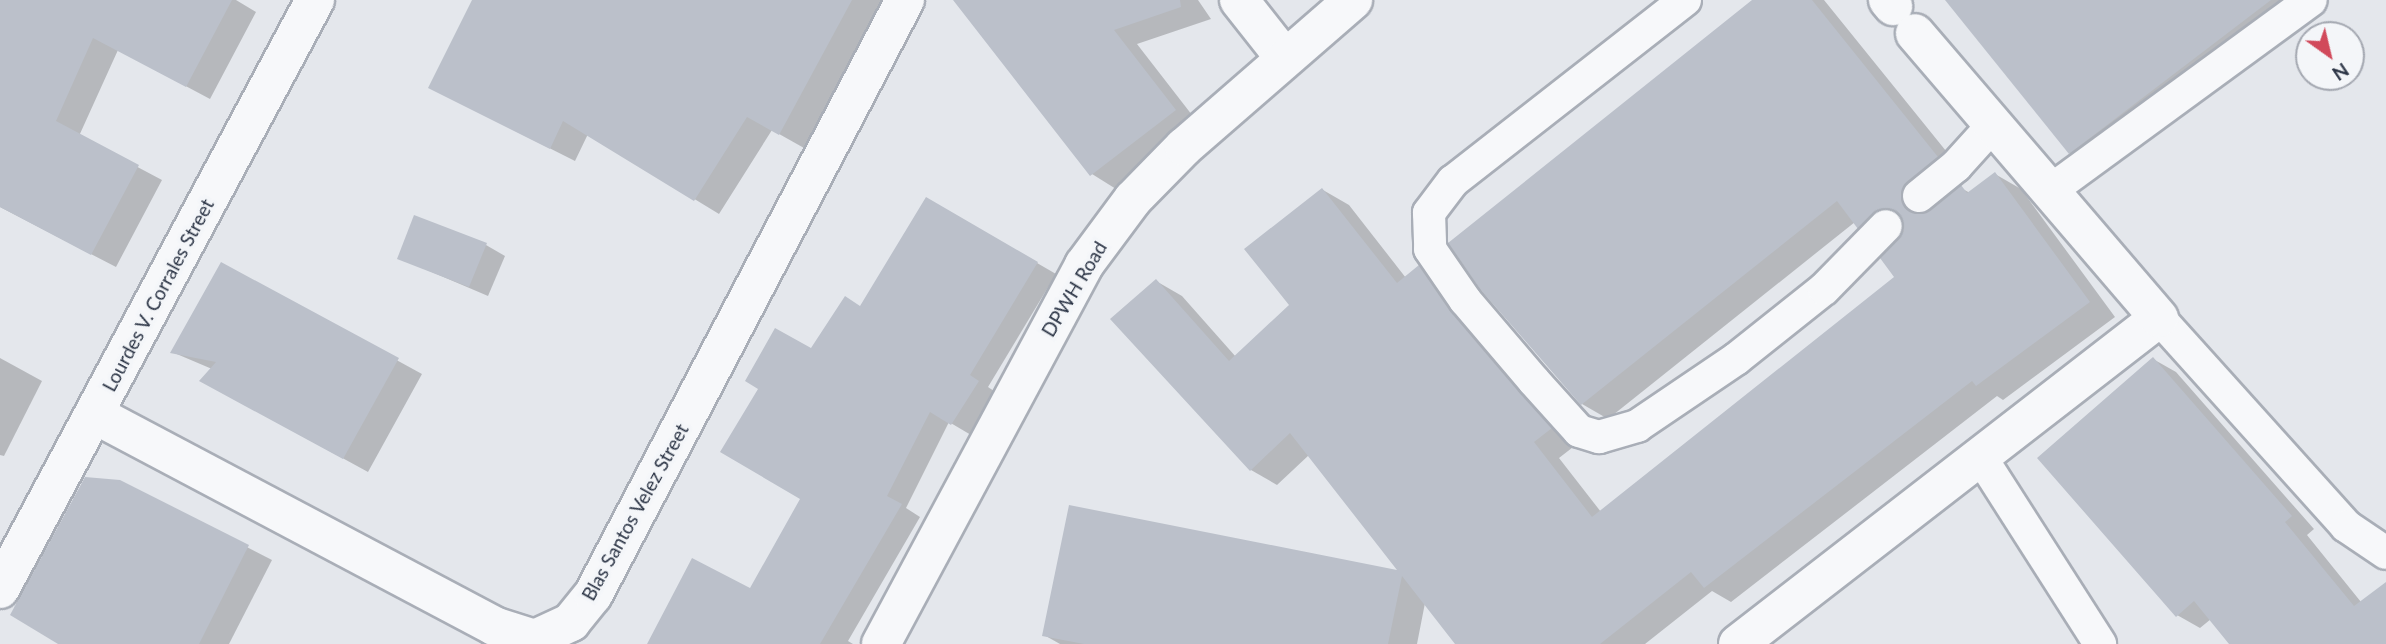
<!DOCTYPE html>
<html>
<head>
<meta charset="utf-8">
<style>
  body { margin:0 }
  #map { position:relative; width:2386px; height:644px; overflow:hidden; background:#e4e7ec; font-family:Lato,sans-serif }
  div>[style] { position:absolute }
  [style*='--x'] { left:calc(var(--x)*1px); top:calc(var(--y)*1px); width:calc(var(--w)*1px); rotate:calc(var(--a)*1deg) }
  .shadow>* { inset:0; background:#0003 }
  .building>* { inset:0; background:#bbc0ca }
  .roads { filter:drop-shadow(2px 0 #a9aeb7) drop-shadow(-2px 0 #a9aeb7) drop-shadow(0 2px #a9aeb7) drop-shadow(0 -2px #a9aeb7) }
  .service>* { height:32px; margin:-16px; padding:0 16px; transform-origin:16px; border-radius:16px; background:#f7f8fa }
  .minor>* { height:38px; margin:-19px; padding:0 19px; transform-origin:19px; border-radius:19px; background:#f7f8fa }
  span { translate:-50% -50%; white-space:nowrap; text-align:center; line-height:1.15; -webkit-text-stroke:7px #f4f6f9; paint-order:stroke }
  .street-label { font-size:19px; color:#2b3445 }
  .north { position:absolute; left:2295px; top:21px; width:70px; height:70px; box-sizing:border-box; background:#f4f6f9; border:2px solid #a4a8b1; border-radius:50%; rotate:146deg; font-size:19px; font-weight:700; line-height:28px; text-align:center; color:#2b3445 }
  .north::after { content:''; display:block; margin:auto; width:24px; height:32px; background:#d1495b; clip-path:polygon(50% 0,100% 100%,50% 72%,0 100%) }
</style>
</head>
<body>
<div id="map">
  <div class="shadow">
    <i style="clip-path:polygon(0 0,236px 0,256px 12px,210px 99px,118px 50px,79px 136px,162px 180px,116px 267px,0 207px)"></i>
    <i style="clip-path:polygon(474px 0,915px 0,883px 56px,860px 45px,804px 148px,772px 130px,719px 214px,588px 134px,575px 161px,430px 88px)"></i>
    <i style="clip-path:polygon(955px 0,1198px 0,1211px 19px,1137px 44px,1199px 124px,1116px 189px,1092px 174px)"></i>
    <i style="clip-path:polygon(1755px 0,1824px 0,1963px 172px,1928px 204px,1929px 212px,1961px 188px,1970px 193px,1995px 174px,2021px 189px,2115px 317px,2003px 400px,1997px 396px,1731px 602px,1712px 591px,1645px 644px,1457px 644px,1425px 603px,1417px 644px,1060px 644px,1044px 635px,1401px 573px,1309px 455px,1277px 485px,1251px 470px,1156px 281px,1182px 296px,1236px 357px,1291px 305px,1323px 190px,1349px 205px,1406px 278px,1419px 267px,1445px 282px,1577px 444px,1559px 458px,1601px 512px,1896px 277px,1904px 226px,1885px 242px,1855px 222px,1608px 419px,1582px 404px)"></i>
    <i style="clip-path:polygon(1947px 0,2317px 0,2098px 168px,2070px 153px)"></i>
    <i style="clip-path:polygon(927px 199px,1056px 274px,988px 387px,997px 393px,971px 435px,949px 422px,906px 508px,920px 517px,848px 641px,853px 644px,649px 644px,750px 590px,803px 498px,812px 351px,861px 307px)"></i>
    <i style="clip-path:polygon(486px 245px,505px 256px,488px 296px,399px 258px)"></i>
    <i style="clip-path:polygon(221px 264px,422px 374px,368px 472px,225px 394px,212px 369px,172px 352px)"></i>
    <i style="clip-path:polygon(0 358px,42px 381px,4px 456px,0 455px)"></i>
    <i style="clip-path:polygon(2153px 359px,2176px 372px,2314px 529px,2307px 535px,2361px 602px,2386px 584px,2386px 644px,2236px 644px,2211px 619px,2200px 628px,2177px 615px)"></i>
    <i style="clip-path:polygon(120px 482px,272px 560px,229px 644px,61px 644px)"></i>
  </div>
  <div class="building">
    <i style="clip-path:polygon(0 0,232px 0,186px 87px,93px 38px,56px 121px,139px 165px,91px 255px,0 207px)"></i>
    <i style="clip-path:polygon(472px 0,852px 0,779px 135px,747px 117px,694px 201px,563px 121px,550px 149px,428px 88px)"></i>
    <i style="clip-path:polygon(953px 0,1180px 0,1181px 7px,1114px 30px,1176px 110px,1090px 176px)"></i>
    <i style="clip-path:polygon(1752px 0,1812px 0,1938px 157px,1902px 189px,1905px 208px,1923px 214px,1961px 185px,1967px 193px,1995px 172px,2090px 302px,1976px 386px,1972px 381px,1704px 588px,1691px 572px,1600px 644px,1455px 644px,1402px 576px,1388px 644px,1084px 644px,1042px 636px,1069px 505px,1397px 570px,1290px 433px,1250px 471px,1110px 319px,1156px 279px,1229px 361px,1289px 305px,1244px 249px,1322px 188px,1397px 283px,1419px 265px,1451px 312px,1552px 428px,1534px 442px,1592px 517px,1894px 277px,1880px 258px,1904px 231px,1899px 213px,1880px 209px,1858px 229px,1837px 201px,1581px 405px,1480px 289px,1448px 243px)"></i>
    <i style="clip-path:polygon(1945px 0,2271px 0,2069px 154px)"></i>
    <i style="clip-path:polygon(926px 197px,1038px 262px,970px 375px,979px 381px,951px 425px,930px 412px,887px 496px,902px 504px,820px 644px,647px 644px,692px 558px,750px 588px,800px 499px,720px 452px,758px 389px,745px 381px,775px 328px,811px 348px,845px 296px,860px 306px)"></i>
    <i style="clip-path:polygon(414px 215px,487px 243px,469px 287px,397px 259px)"></i>
    <i style="clip-path:polygon(221px 262px,399px 358px,343px 459px,199px 381px,216px 362px,170px 353px)"></i>
    <i style="clip-path:polygon(2153px 357px,2292px 516px,2285px 522px,2354px 606px,2386px 582px,2386px 644px,2229px 644px,2194px 601px,2176px 617px,2037px 458px)"></i>
    <i style="clip-path:polygon(85px 477px,120px 480px,249px 545px,199px 644px,58px 644px,10px 615px)"></i>
  </div>
  <div class="roads">
    <div class="service">
      <i style="--x:1685;--y:0;--w:294;--a:142"></i>
      <i style="--x:1453;--y:181;--w:40;--a:127"></i>
      <i style="--x:1429;--y:213;--w:36;--a:88"></i>
      <i style="--x:1430;--y:249;--w:62;--a:55.5"></i>
      <i style="--x:1465;--y:300;--w:106;--a:49.6"></i>
      <i style="--x:1534;--y:381;--w:67;--a:48"></i>
      <i style="--x:1579;--y:431;--w:21;--a:17"></i>
      <i style="--x:1599;--y:437;--w:40;--a:-16"></i>
      <i style="--x:1637;--y:426;--w:120;--a:-34.1"></i>
      <i style="--x:1736;--y:359;--w:112;--a:-38.5"></i>
      <i style="--x:1824;--y:289;--w:88;--a:-45.5"></i>
      <i style="--x:2050;--y:191;--w:323;--a:-36.2"></i>
      <i style="--x:1919;--y:196;--w:48;--a:-39"></i>
      <i style="--x:1956;--y:166;--w:55;--a:-47.9"></i>
      <i style="--x:2159;--y:318;--w:280;--a:48"></i>
      <i style="--x:2346;--y:526;--w:48;--a:34"></i>
      <i style="--x:1980;--y:456;--w:223;--a:57.4"></i>
    </div>
    <div class="minor">
      <i style="--x:1239;--y:0;--w:73;--a:51.7"></i>
      <i style="--x:1888;--y:0;--w:8;--a:50"></i>
      <i style="--x:94;--y:414;--w:453;--a:27.9"></i>
      <i style="--x:494;--y:626;--w:43;--a:17.6"></i>
      <i style="--x:535;--y:639;--w:40;--a:-25"></i>
      <i style="--x:571;--y:622;--w:35;--a:-51"></i>
      <i style="--x:593;--y:595;--w:672;--a:-62.33"></i>
      <i style="--x:0;--y:589;--w:668;--a:-61.86"></i>
      <i style="--x:881;--y:644;--w:430;--a:-61.8"></i>
      <i style="--x:1084;--y:265;--w:82;--a:-53.4"></i>
      <i style="--x:1133;--y:199;--w:73;--a:-45.6"></i>
      <i style="--x:1184;--y:147;--w:224;--a:-41"></i>
      <i style="--x:1738;--y:644;--w:532;--a:-37.75"></i>
      <i style="--x:2159;--y:318;--w:375;--a:-130.6"></i>
    </div>
  </div>
  <div class="street-label">
    <span style="left:1074px;top:289px;rotate:-59deg">DPWH Road</span>
    <span style="left:158px;top:295px;rotate:-62deg">Lourdes V. Corrales Street</span>
    <span style="left:635px;top:512px;rotate:-61deg">Blas Santos Velez Street</span>
  </div>
  <div class="north">N</div>
</div>
</body>
</html>
